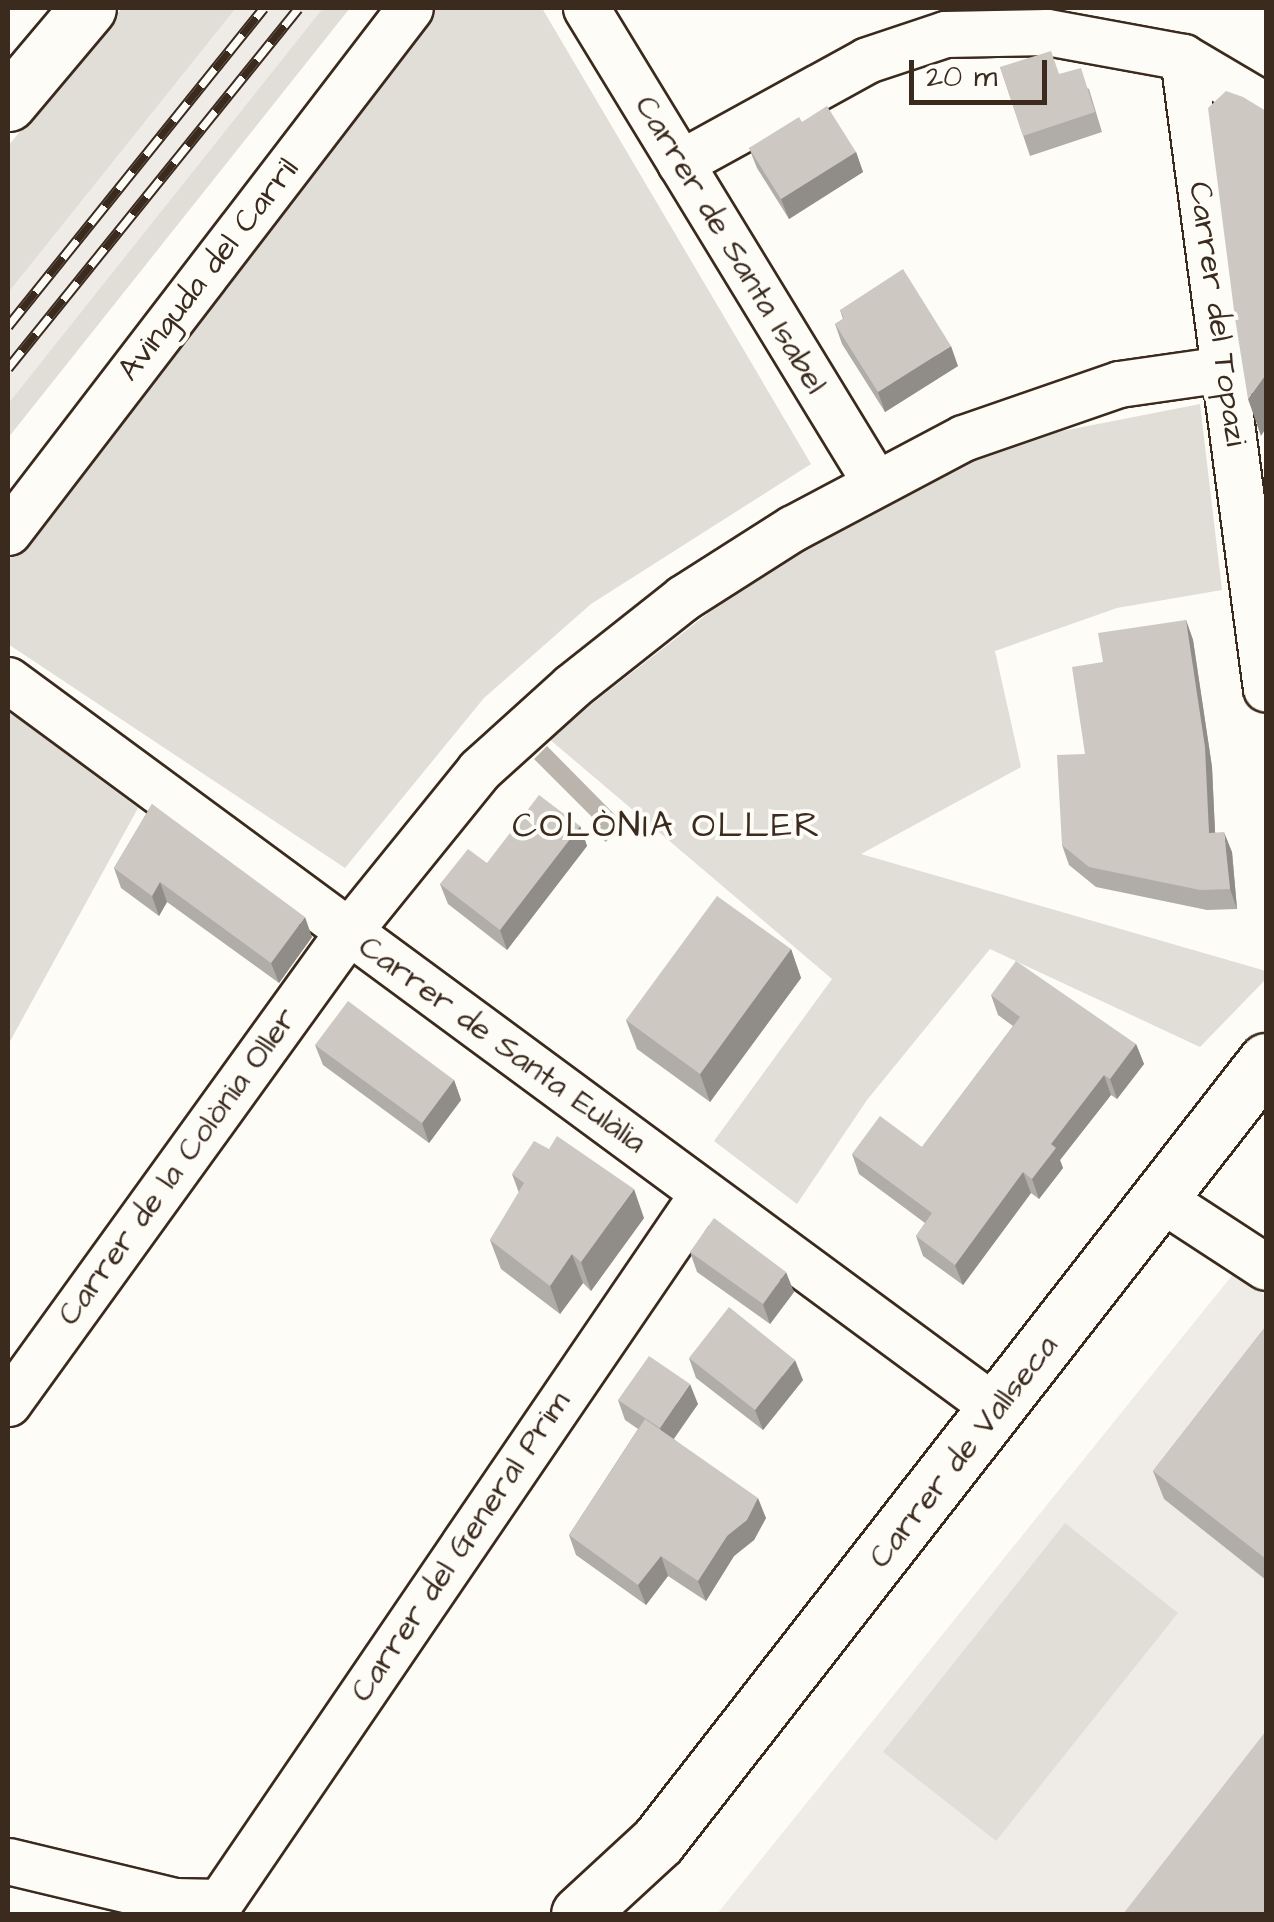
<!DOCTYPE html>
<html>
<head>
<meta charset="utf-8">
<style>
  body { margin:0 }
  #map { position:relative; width:1274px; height:1922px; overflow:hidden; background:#fdfcf7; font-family:"Architects Daughter",sans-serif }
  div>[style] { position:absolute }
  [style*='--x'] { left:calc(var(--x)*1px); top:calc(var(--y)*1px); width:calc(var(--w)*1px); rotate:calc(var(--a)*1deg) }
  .built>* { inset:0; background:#efece7 }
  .green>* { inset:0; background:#e1ded7 }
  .water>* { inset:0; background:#bbb4ad }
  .roads { filter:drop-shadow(2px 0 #3b2a1e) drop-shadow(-2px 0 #3b2a1e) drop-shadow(0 2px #3b2a1e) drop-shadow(0 -2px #3b2a1e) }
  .street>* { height:45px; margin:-22.5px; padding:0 22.5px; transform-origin:22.5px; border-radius:22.5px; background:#fdfcf7 }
  .secondary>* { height:55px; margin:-27.5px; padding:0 27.5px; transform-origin:27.5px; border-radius:27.5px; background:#fdfcf7 }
  .rail>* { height:11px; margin-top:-5.5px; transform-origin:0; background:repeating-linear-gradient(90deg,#fdfcf7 0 22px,#3b2a1e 0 44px); box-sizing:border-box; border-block:2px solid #3b2a1e }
  .wall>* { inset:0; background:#b0aca7 }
  .shaded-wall>* { inset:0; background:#908c88 }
  .building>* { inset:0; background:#cdc8c2 }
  span { translate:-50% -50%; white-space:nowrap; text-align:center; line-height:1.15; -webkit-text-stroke:8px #fdfcf7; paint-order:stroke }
  .street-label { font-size:32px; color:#3b2a1e }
  .neighbourhood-label { font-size:35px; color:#3b2a1e; letter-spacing:2.5px }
  .frame { position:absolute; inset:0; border:10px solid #3b2a1e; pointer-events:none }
  .scale { position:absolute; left:909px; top:60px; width:138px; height:45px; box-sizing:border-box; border:5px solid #3b2a1e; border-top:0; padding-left:12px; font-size:30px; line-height:35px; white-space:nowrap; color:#3b2a1e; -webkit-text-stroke:8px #fdfcf7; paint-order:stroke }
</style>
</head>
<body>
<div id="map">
  <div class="built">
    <i style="clip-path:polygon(236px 8px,323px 8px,8px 405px,8px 293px)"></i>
    <i style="clip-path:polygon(1234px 1273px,1266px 1296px,1266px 1914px,717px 1914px)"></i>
  </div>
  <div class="green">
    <i style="clip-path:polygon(122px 8px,236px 8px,8px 293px,8px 146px)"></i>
    <i style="clip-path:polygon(323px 8px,350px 8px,8px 438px,8px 404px)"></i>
    <i style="clip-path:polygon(436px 8px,542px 8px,811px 464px,591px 604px,484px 698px,345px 868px,8px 644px,8px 561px)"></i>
    <i style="clip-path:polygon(1200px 404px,1222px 590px,1117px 608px,995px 651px,1021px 767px,861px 854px,1266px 971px,1266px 979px,1200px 1047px,990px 949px,867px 1100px,797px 1204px,714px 1141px,832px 979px,548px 738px,770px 565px,918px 479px,1057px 432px)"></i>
    <i style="clip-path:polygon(8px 711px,138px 808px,8px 1045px)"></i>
    <i style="clip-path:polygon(1065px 1523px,1178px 1613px,996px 1841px,883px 1752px)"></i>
  </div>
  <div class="water">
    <i style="clip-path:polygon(547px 746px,622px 822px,606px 842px,596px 834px,601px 826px,534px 759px)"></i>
  </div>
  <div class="roads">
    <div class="street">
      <i style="--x:586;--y:8;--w:555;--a:58.63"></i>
      <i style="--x:1183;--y:57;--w:637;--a:82.52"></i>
      <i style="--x:680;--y:163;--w:213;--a:-28.8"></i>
      <i style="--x:867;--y:60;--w:82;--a:-18.4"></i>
      <i style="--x:945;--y:34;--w:102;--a:-1.1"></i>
      <i style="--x:1047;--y:32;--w:138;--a:10.4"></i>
      <i style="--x:1183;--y:57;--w:96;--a:30.6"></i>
      <i style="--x:8;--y:532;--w:660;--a:-52.51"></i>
      <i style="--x:8;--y:680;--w:1230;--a:36.4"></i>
      <i style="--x:1160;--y:1198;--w:126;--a:33.1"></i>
      <i style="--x:8;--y:1403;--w:581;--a:-54.18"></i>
      <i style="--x:348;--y:932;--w:208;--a:-51"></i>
      <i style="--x:479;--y:770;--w:125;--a:-42.1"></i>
      <i style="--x:572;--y:686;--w:142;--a:-38.4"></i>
      <i style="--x:683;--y:598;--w:130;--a:-32.5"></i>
      <i style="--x:793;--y:528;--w:192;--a:-27.9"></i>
      <i style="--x:963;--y:438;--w:165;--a:-19.1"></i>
      <i style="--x:1119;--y:384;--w:106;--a:-8.1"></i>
      <i style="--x:8;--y:1861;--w:171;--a:13.5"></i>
      <i style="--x:174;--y:1901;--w:46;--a:1.2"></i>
      <i style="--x:220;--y:1902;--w:858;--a:-55.74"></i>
    </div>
    <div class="secondary">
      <i style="--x:8;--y:103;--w:124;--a:-49.9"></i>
      <i style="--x:579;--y:1914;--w:108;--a:-42.7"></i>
      <i style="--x:658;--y:1841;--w:989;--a:-52.06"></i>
    </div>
  </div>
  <div class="rail">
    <i style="--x:8;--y:326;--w:408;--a:-51.2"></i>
    <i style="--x:8;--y:368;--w:462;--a:-51.1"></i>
  </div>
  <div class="wall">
    <i style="clip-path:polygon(1000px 67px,1060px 74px,1089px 89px,1102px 132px,1030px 156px)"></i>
    <i style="clip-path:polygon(802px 122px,856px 152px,863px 172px,789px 219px,757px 168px,749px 148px)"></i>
    <i style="clip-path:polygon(840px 310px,958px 366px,885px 412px,842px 344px,835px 324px,843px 319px)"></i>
    <i style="clip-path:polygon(1186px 620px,1193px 640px,1212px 767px,1215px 832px,1232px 852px,1237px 909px,1207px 910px,1096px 887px,1069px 865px,1062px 845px,1085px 754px,1103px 662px)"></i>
    <i style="clip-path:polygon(152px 804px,312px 937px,279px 983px,167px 902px,159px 916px,121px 888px,114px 868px)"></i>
    <i style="clip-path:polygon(580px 826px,587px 846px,507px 950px,448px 904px,440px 884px)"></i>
    <i style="clip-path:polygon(791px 949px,801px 978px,710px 1102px,637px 1049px,626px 1020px)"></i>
    <i style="clip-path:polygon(991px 995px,1136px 1044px,1144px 1064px,1117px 1099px,1111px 1095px,1060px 1160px,1063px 1168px,1039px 1199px,1031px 1193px,963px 1285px,923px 1256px,916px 1236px,925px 1223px,859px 1174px,852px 1154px,922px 1147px,1013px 1026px,998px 1015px)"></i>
    <i style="clip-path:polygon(315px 1045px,454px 1080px,461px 1100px,429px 1143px,323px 1065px)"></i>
    <i style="clip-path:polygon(512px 1174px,644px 1218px,591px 1291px,583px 1283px,560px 1314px,501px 1269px,490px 1240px,519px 1193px)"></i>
    <i style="clip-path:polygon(690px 1252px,794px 1292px,770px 1324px,697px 1272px)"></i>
    <i style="clip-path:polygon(1266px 1326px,1266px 1580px,1164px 1499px,1153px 1471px)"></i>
    <i style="clip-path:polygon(689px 1358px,803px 1380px,763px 1430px,696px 1378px)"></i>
    <i style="clip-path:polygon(618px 1400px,698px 1404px,674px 1439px,766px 1518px,754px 1540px,734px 1556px,706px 1601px,668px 1576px,646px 1605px,576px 1555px,569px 1535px,638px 1429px,625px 1420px)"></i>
  </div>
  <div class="shaded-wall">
    <i style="clip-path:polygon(856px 152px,863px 172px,789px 219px,781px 199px)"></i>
    <i style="clip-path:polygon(951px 346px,958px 366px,885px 412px,878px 392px)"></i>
    <i style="clip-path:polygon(1266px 374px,1266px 428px,1261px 436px,1248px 399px)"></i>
    <i style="clip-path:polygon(1186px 620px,1193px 640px,1212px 767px,1216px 853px,1209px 833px)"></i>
    <i style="clip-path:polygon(580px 826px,587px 846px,507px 950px,500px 930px)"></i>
    <i style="clip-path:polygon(1224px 832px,1232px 852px,1237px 909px,1230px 889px)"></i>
    <i style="clip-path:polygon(160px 882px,167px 902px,159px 916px,152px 896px)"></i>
    <i style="clip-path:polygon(305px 917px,312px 937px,279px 983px,271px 963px)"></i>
    <i style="clip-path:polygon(791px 949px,801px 978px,710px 1102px,700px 1074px)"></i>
    <i style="clip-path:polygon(1136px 1044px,1144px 1064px,1117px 1099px,1110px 1079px)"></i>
    <i style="clip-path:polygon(1104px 1075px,1111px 1095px,1060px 1160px,1063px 1168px,1039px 1199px,1032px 1179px,1051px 1144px)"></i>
    <i style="clip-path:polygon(454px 1080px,461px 1100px,429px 1143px,422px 1123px)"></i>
    <i style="clip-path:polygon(1023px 1172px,1031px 1193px,963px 1285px,955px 1265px)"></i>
    <i style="clip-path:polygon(634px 1189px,644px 1218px,591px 1291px,581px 1262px)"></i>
    <i style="clip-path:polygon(572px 1254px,583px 1283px,560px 1314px,550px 1286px)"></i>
    <i style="clip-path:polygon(786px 1272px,794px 1292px,770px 1324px,763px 1304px)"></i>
    <i style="clip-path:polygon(795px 1360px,803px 1380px,763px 1430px,755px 1410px)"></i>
    <i style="clip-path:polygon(690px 1384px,698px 1404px,667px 1448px,660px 1428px)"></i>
    <i style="clip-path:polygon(758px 1498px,766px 1518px,754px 1540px,734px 1556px,706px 1601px,698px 1581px,727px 1536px)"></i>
    <i style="clip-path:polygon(661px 1556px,668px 1576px,646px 1605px,638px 1585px)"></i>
  </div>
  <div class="building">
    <i style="clip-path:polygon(1051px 51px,1059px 74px,1081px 68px,1095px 112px,1023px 136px,1000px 67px)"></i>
    <i style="clip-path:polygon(1226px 91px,1243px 97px,1266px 111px,1266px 374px,1248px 399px,1235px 318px,1208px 108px)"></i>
    <i style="clip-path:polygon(827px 106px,856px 152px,781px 199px,749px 148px,799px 117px,802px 122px)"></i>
    <i style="clip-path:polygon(903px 269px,951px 346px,878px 392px,835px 324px,844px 318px,840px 310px)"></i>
    <i style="clip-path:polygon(1186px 620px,1205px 747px,1209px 833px,1224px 832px,1230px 889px,1200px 890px,1089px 867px,1062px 845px,1057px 755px,1085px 754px,1072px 667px,1103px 662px,1098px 633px)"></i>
    <i style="clip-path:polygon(539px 795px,580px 826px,500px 930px,440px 884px,468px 849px,487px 863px)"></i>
    <i style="clip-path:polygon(152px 804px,305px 917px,271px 963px,160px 882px,152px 896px,114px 868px)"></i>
    <i style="clip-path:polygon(717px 896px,791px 949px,700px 1074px,626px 1020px)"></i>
    <i style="clip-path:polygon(1016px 961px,1136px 1044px,1110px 1079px,1104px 1075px,1051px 1144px,1056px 1148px,1032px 1179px,1023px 1172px,955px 1265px,916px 1236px,932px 1213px,852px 1154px,880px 1116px,922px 1147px,1020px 1017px,991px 995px)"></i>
    <i style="clip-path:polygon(348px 1001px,454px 1080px,422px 1123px,315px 1045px)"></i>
    <i style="clip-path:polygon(557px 1136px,634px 1189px,581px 1262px,572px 1254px,550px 1286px,490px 1240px,524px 1183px,512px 1174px,534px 1141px,549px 1149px)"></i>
    <i style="clip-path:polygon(714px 1218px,786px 1272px,763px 1304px,690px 1252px)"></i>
    <i style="clip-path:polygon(729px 1307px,795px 1360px,755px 1410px,689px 1358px)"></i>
    <i style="clip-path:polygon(1266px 1326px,1266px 1559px,1153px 1471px)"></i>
    <i style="clip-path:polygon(649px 1356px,690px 1384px,660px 1428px,618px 1400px)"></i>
    <i style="clip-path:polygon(645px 1419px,758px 1498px,747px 1520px,727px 1536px,698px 1581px,661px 1556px,638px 1585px,569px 1535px)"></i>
    <i style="clip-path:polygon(1266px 1731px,1266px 1914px,1123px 1914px)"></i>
  </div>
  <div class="street-label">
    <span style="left:730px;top:245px;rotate:59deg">Carrer de Santa Isabel</span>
    <span style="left:209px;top:270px;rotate:-52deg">Avinguda del Carril</span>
    <span style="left:1217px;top:314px;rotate:82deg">Carrer del Topazi</span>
    <span style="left:502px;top:1045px;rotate:36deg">Carrer de Santa Eulàlia</span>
    <span style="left:178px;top:1167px;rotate:-54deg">Carrer de la Colònia Oller</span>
    <span style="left:964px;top:1452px;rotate:-52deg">Carrer de Vallseca</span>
    <span style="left:461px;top:1547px;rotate:-56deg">Carrer del General Prim</span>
  </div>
  <div class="neighbourhood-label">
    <span style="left:667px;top:826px">COLÒNIA OLLER</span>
  </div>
  <div class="frame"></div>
  <div class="scale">20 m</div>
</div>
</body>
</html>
